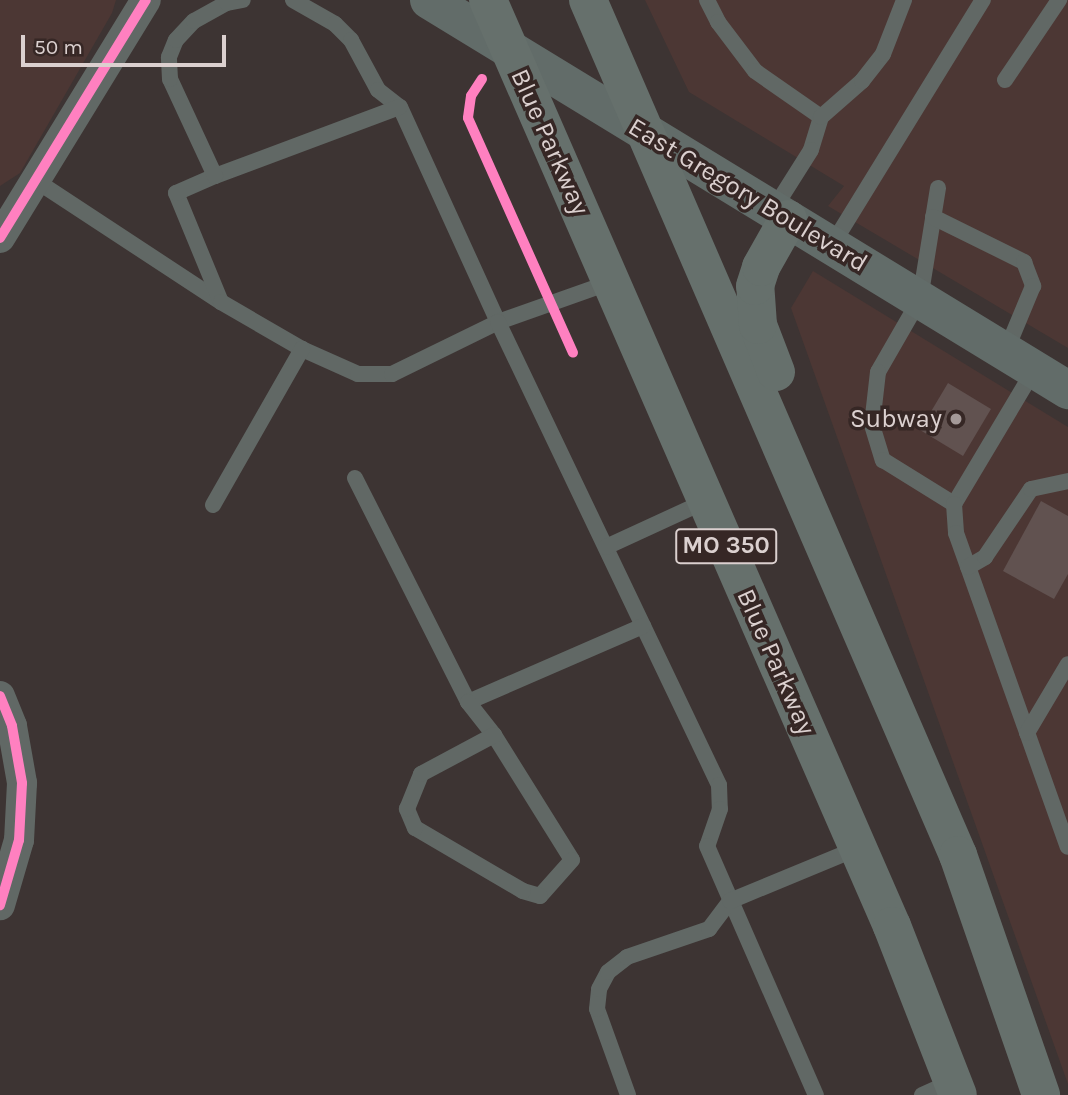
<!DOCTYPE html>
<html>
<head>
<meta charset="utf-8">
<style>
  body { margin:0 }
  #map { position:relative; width:1068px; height:1095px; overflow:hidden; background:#3d3433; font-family:Karla,sans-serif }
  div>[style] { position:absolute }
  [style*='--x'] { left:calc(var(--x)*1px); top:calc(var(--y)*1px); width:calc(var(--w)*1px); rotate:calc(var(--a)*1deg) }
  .built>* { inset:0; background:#4c3734 }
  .building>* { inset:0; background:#615250 }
  .lane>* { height:16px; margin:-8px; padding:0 8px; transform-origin:8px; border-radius:8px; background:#616865 }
  .street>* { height:30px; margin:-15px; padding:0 15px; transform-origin:15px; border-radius:15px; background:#616865 }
  .secondary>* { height:38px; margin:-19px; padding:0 19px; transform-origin:19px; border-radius:19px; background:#626c69 }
  .highway>* { height:38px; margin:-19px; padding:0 19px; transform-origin:19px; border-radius:19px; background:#66706c }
  .cycleway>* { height:10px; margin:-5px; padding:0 5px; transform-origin:5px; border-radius:5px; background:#ff80c0 }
  .dots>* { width:19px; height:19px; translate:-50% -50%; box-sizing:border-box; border:4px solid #362725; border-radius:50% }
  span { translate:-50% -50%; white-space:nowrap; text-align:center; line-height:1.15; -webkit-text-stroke:7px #362725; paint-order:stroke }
  .shield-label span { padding:2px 5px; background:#362725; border:2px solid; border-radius:5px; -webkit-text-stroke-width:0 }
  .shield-label { font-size:24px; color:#dbd0cf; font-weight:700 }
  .street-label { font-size:26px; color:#dbd0cf }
  .poi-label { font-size:26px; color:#dbd0cf }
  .right { translate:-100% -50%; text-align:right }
  .scale { position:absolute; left:21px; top:35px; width:205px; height:32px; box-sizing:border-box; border:4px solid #dbd0cf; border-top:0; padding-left:9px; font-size:21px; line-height:24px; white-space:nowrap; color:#dbd0cf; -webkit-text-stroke:5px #362725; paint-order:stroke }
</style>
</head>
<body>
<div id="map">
  <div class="built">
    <i style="clip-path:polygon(0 0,116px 0,112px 13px,20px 173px,0 186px)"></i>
    <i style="clip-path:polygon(645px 0,1068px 0,1068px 348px,828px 206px,844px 186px,689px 92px)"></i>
    <i style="clip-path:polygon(813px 271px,1068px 427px,1068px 1084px,791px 308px)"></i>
  </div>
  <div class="building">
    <i style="clip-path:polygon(948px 383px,991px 409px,963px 456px,920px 430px)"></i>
    <i style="clip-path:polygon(1041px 501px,1068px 516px,1068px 574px,1054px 599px,1003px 571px)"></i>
  </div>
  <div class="lane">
    <i style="--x:293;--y:0;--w:48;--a:29.7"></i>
    <i style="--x:335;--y:24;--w:23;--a:45"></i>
    <i style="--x:351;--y:40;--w:57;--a:61.6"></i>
    <i style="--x:378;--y:90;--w:28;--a:38"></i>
    <i style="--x:400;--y:107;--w:236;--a:65.5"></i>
    <i style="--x:498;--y:322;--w:120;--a:-19.5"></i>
    <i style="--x:707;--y:0;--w:25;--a:63"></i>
    <i style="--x:718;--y:22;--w:61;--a:52.9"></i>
    <i style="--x:755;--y:71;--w:80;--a:34.9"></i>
    <i style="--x:821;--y:117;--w:34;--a:107"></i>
    <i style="--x:811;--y:150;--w:71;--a:122.3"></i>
    <i style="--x:1005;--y:80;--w:97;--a:-56"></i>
    <i style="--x:821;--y:117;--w:55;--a:-41.3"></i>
    <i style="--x:862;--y:81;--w:34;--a:-52"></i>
    <i style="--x:883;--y:54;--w:58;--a:-68.7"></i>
    <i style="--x:215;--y:176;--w:197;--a:-20.5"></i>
    <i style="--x:35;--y:180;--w:222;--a:33.3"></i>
    <i style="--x:221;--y:302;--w:118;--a:-112.4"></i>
    <i style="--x:176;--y:193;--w:43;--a:-23.6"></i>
    <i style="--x:215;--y:176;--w:107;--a:-114.9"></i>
    <i style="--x:170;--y:79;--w:22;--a:-93"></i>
    <i style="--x:169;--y:57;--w:18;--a:-68"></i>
    <i style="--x:176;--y:40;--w:26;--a:-47"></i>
    <i style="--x:194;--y:21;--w:38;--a:-29"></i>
    <i style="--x:227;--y:3;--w:16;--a:-11"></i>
    <i style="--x:938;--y:188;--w:112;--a:99.2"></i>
    <i style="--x:920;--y:299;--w:84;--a:119.9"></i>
    <i style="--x:878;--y:372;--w:53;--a:96.5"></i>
    <i style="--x:872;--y:425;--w:37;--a:73"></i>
    <i style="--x:883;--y:460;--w:84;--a:31.8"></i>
    <i style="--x:933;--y:217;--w:102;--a:26.3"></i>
    <i style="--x:1024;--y:262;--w:26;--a:69"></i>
    <i style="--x:1033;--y:286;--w:70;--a:112.6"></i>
    <i style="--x:832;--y:245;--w:288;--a:-58.4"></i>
    <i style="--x:221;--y:302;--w:94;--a:30.1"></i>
    <i style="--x:302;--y:349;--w:61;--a:24.1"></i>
    <i style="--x:358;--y:374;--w:34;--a:0"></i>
    <i style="--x:392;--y:374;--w:118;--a:-26.1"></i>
    <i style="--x:498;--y:322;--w:513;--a:64.48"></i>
    <i style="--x:719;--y:785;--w:24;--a:88"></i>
    <i style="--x:720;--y:809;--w:39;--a:109"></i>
    <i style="--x:707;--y:846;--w:272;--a:66.4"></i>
    <i style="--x:1034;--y:370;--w:156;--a:120.8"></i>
    <i style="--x:954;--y:504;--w:29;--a:86"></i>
    <i style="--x:956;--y:533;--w:333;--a:70.4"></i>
    <i style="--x:355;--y:478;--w:251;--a:63.2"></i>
    <i style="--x:468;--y:702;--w:191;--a:-23.5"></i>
    <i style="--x:213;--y:505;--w:180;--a:-60.3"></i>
    <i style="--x:606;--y:547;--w:110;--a:-24.7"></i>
    <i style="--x:968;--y:567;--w:20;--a:-30"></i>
    <i style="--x:985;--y:557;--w:82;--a:-55.9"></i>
    <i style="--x:1031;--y:489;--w:38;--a:-12"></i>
    <i style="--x:468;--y:702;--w:42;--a:51.8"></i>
    <i style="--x:494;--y:735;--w:147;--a:58"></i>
    <i style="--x:572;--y:860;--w:48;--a:131.6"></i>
    <i style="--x:540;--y:896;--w:18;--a:-164"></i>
    <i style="--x:523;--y:891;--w:125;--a:-149.7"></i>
    <i style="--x:415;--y:828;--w:21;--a:-113"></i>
    <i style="--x:407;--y:809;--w:38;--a:-68"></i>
    <i style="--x:421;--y:774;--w:83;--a:-28.1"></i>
    <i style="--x:1027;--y:733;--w:80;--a:-59.3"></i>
    <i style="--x:628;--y:1095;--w:91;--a:-109.8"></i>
    <i style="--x:597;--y:1009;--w:20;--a:-84"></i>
    <i style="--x:599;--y:989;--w:19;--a:-62"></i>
    <i style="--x:608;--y:972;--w:24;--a:-38"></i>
    <i style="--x:627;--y:957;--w:87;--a:-18.9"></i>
    <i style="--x:709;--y:929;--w:35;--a:-53"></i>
    <i style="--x:730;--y:901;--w:139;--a:-22.5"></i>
    <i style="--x:922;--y:1095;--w:34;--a:-24"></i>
  </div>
  <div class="street">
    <i style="--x:0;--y:238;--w:279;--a:-58.5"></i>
    <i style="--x:0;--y:696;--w:32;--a:68"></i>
    <i style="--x:12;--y:726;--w:58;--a:80"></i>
    <i style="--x:22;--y:783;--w:57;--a:93"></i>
    <i style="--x:19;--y:840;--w:68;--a:106.3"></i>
  </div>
  <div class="secondary">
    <i style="--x:429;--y:0;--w:749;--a:31.4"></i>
  </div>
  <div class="highway">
    <i style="--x:488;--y:0;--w:1010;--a:66.43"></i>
    <i style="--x:892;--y:926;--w:181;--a:68.7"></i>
    <i style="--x:588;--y:0;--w:932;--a:66.6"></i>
    <i style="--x:958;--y:855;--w:254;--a:70.9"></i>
    <i style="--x:776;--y:372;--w:50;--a:-111"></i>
    <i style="--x:758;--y:325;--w:39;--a:-94"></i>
    <i style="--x:755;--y:286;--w:20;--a:-72"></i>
    <i style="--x:761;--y:267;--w:55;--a:-60.6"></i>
  </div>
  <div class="cycleway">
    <i style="--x:482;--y:79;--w:20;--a:123"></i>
    <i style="--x:471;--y:96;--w:22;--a:98"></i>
    <i style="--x:468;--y:118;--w:257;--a:65.9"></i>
    <i style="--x:0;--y:238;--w:279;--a:-58.5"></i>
    <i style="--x:0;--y:696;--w:32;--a:68"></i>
    <i style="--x:12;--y:726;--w:58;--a:80"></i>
    <i style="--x:22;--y:783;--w:57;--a:93"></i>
    <i style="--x:19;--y:840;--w:68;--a:106.3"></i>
  </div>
  <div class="dots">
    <i style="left:956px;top:419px;background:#a49998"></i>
  </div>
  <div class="shield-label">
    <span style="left:726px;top:546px">MO 350</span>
  </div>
  <div class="street-label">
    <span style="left:550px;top:142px;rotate:66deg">Blue Parkway</span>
    <span style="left:748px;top:195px;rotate:31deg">East Gregory Boulevard</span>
    <span style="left:776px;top:662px;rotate:66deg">Blue Parkway</span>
  </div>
  <div class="poi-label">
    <span class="right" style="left:942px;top:419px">Subway</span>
  </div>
  <div class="scale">50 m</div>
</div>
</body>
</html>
